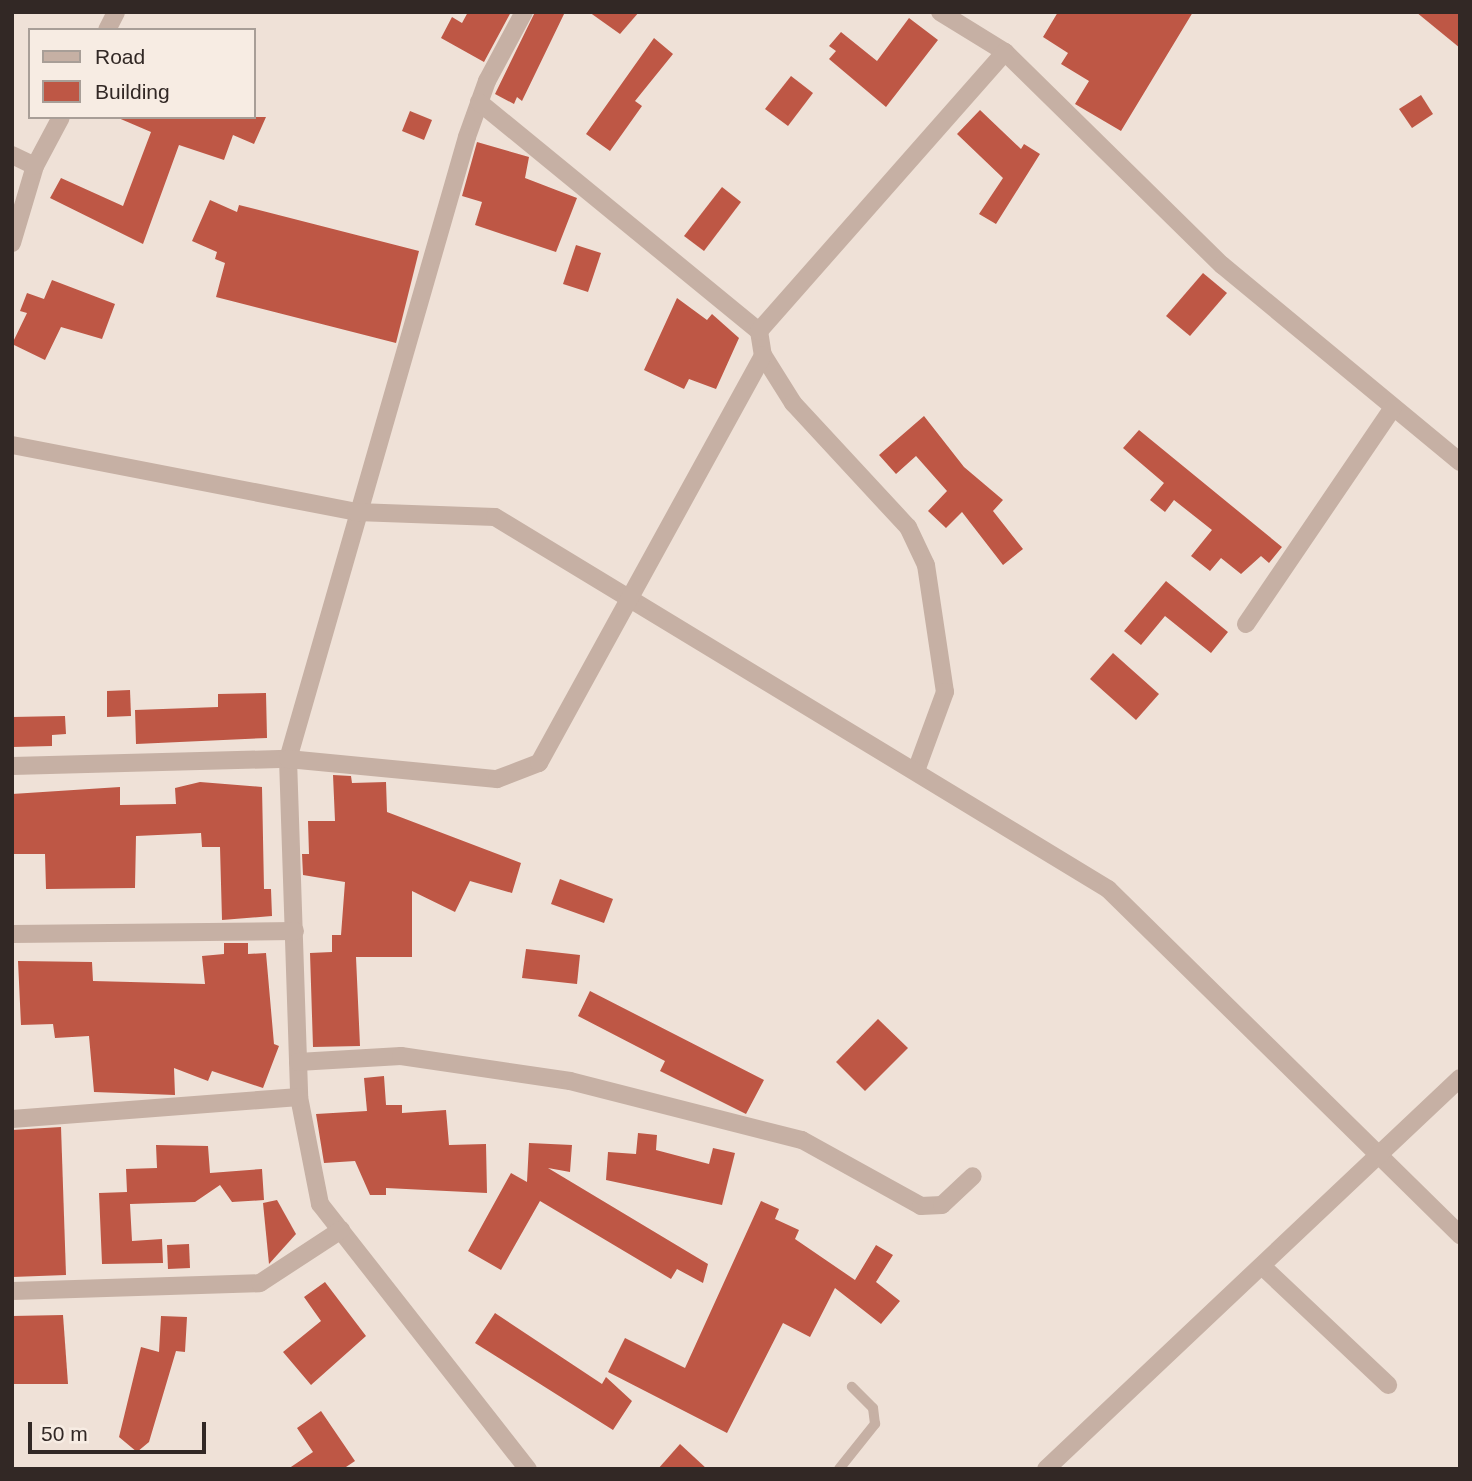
<!DOCTYPE html>
<html>
<head>
<meta charset="utf-8">
<style>
  body { margin:0 }
  #map { position:relative; width:1472px; height:1481px; overflow:hidden; background:#efe1d7; font-family:Arial,sans-serif }
  div>[style] { position:absolute }
  [style*='--x'] { left:calc(var(--x)*1px); top:calc(var(--y)*1px); width:calc(var(--w)*1px); rotate:calc(var(--a)*1deg) }
  .building>* { inset:0; background:#be5745 }
  .service>* { height:10px; margin:-5px; padding:0 5px; transform-origin:5px; border-radius:5px; background:#c6b0a4 }
  .minor>* { height:18px; margin:-9px; padding:0 9px; transform-origin:9px; border-radius:9px; background:#c6b0a4 }
  span { translate:-50% -50%; white-space:nowrap; text-align:center; line-height:1.15; -webkit-text-stroke:6px #f7ece3; paint-order:stroke }
  .frame { position:absolute; inset:0; border:14px solid #322825; pointer-events:none }
  .legend { position:absolute; left:28px; top:28px; width:228px; height:91px; box-sizing:border-box; background:#f7ece3; border:2px solid #a89e97; margin:0; padding:9px 12px; list-style:none; font-size:21px; color:#322825 }
  .legend li { display:flex; align-items:center; gap:14px; height:35px }
  .legend b { width:35px; border:2px solid #a89e97 }
  .scale { position:absolute; left:28px; top:1422px; width:178px; height:32px; box-sizing:border-box; border:4px solid #322825; border-top:0; padding-left:9px; font-size:21px; line-height:24px; white-space:nowrap; color:#322825; -webkit-text-stroke:5px #f7ece3; paint-order:stroke }
</style>
</head>
<body>
<div id="map">
  <div class="building">
    <i style="clip-path:polygon(468px 12px,511px 12px,484px 62px,441px 38px,452px 17px,462px 23px)"></i>
    <i style="clip-path:polygon(535px 12px,565px 12px,522px 101px,517px 97px,514px 104px,495px 94px)"></i>
    <i style="clip-path:polygon(589px 12px,639px 12px,620px 34px)"></i>
    <i style="clip-path:polygon(1058px 12px,1193px 12px,1121px 131px,1075px 104px,1089px 81px,1061px 64px,1068px 53px,1043px 37px)"></i>
    <i style="clip-path:polygon(1416px 12px,1460px 12px,1460px 48px)"></i>
    <i style="clip-path:polygon(909px 18px,938px 40px,886px 107px,829px 59px,836px 51px,829px 46px,841px 32px,877px 61px)"></i>
    <i style="clip-path:polygon(654px 38px,673px 54px,635px 101px,642px 106px,610px 151px,586px 134px)"></i>
    <i style="clip-path:polygon(791px 76px,813px 93px,788px 126px,765px 109px)"></i>
    <i style="clip-path:polygon(1421px 95px,1433px 114px,1412px 128px,1399px 109px)"></i>
    <i style="clip-path:polygon(980px 110px,1021px 149px,1024px 144px,1040px 154px,996px 224px,979px 214px,1003px 178px,957px 134px)"></i>
    <i style="clip-path:polygon(410px 111px,432px 120px,424px 140px,402px 131px)"></i>
    <i style="clip-path:polygon(116px 117px,266px 117px,254px 144px,233px 135px,224px 160px,179px 145px,143px 244px,50px 198px,61px 178px,123px 206px,151px 132px)"></i>
    <i style="clip-path:polygon(477px 142px,529px 157px,525px 178px,577px 198px,556px 252px,475px 225px,482px 202px,462px 196px)"></i>
    <i style="clip-path:polygon(722px 187px,741px 202px,704px 251px,684px 236px)"></i>
    <i style="clip-path:polygon(210px 200px,237px 212px,239px 205px,419px 251px,396px 343px,216px 297px,225px 263px,215px 259px,217px 252px,192px 241px)"></i>
    <i style="clip-path:polygon(576px 245px,601px 253px,588px 292px,563px 284px)"></i>
    <i style="clip-path:polygon(1203px 273px,1227px 293px,1190px 336px,1166px 316px)"></i>
    <i style="clip-path:polygon(52px 280px,115px 304px,102px 339px,61px 327px,45px 360px,12px 344px,27px 313px,20px 311px,27px 293px,44px 299px)"></i>
    <i style="clip-path:polygon(677px 298px,707px 320px,712px 314px,739px 338px,716px 389px,689px 379px,684px 389px,644px 370px)"></i>
    <i style="clip-path:polygon(924px 416px,964px 467px,1003px 500px,993px 511px,1023px 549px,1003px 565px,962px 512px,946px 528px,928px 511px,947px 491px,916px 456px,896px 474px,879px 455px)"></i>
    <i style="clip-path:polygon(1139px 430px,1282px 547px,1269px 563px,1261px 556px,1241px 574px,1221px 558px,1210px 571px,1191px 556px,1212px 530px,1174px 500px,1165px 512px,1150px 500px,1164px 483px,1123px 448px)"></i>
    <i style="clip-path:polygon(1166px 581px,1228px 632px,1211px 653px,1165px 616px,1141px 645px,1124px 631px)"></i>
    <i style="clip-path:polygon(1113px 653px,1159px 694px,1136px 720px,1090px 679px)"></i>
    <i style="clip-path:polygon(130px 690px,131px 716px,107px 717px,107px 691px)"></i>
    <i style="clip-path:polygon(266px 693px,267px 738px,136px 744px,135px 710px,218px 707px,218px 694px)"></i>
    <i style="clip-path:polygon(65px 716px,66px 734px,52px 735px,52px 746px,12px 747px,12px 717px)"></i>
    <i style="clip-path:polygon(333px 775px,351px 776px,352px 783px,386px 782px,387px 812px,521px 863px,512px 893px,470px 881px,455px 912px,412px 891px,412px 957px,356px 957px,360px 1046px,313px 1047px,310px 953px,332px 952px,332px 935px,341px 935px,345px 882px,303px 875px,302px 854px,309px 854px,308px 821px,335px 821px)"></i>
    <i style="clip-path:polygon(200px 782px,262px 787px,264px 889px,271px 889px,272px 916px,222px 920px,220px 847px,202px 847px,201px 833px,136px 836px,135px 888px,46px 889px,45px 854px,12px 854px,12px 794px,120px 787px,120px 805px,176px 804px,175px 788px)"></i>
    <i style="clip-path:polygon(560px 879px,613px 899px,604px 923px,551px 904px)"></i>
    <i style="clip-path:polygon(224px 943px,248px 943px,248px 954px,266px 953px,274px 1044px,279px 1046px,263px 1088px,212px 1071px,208px 1081px,174px 1068px,175px 1095px,94px 1092px,89px 1036px,55px 1038px,53px 1024px,21px 1025px,18px 961px,92px 962px,93px 981px,205px 984px,202px 956px,224px 954px)"></i>
    <i style="clip-path:polygon(526px 949px,580px 955px,577px 984px,522px 978px)"></i>
    <i style="clip-path:polygon(590px 991px,764px 1080px,746px 1114px,660px 1071px,665px 1061px,578px 1016px)"></i>
    <i style="clip-path:polygon(878px 1019px,908px 1048px,865px 1091px,836px 1062px)"></i>
    <i style="clip-path:polygon(384px 1076px,386px 1105px,402px 1105px,402px 1113px,446px 1110px,449px 1145px,486px 1144px,487px 1193px,386px 1188px,386px 1195px,370px 1195px,355px 1161px,324px 1163px,316px 1114px,367px 1111px,364px 1078px)"></i>
    <i style="clip-path:polygon(61px 1127px,66px 1275px,12px 1277px,12px 1130px)"></i>
    <i style="clip-path:polygon(638px 1133px,657px 1135px,656px 1150px,709px 1164px,713px 1148px,735px 1153px,722px 1205px,606px 1180px,608px 1152px,636px 1154px)"></i>
    <i style="clip-path:polygon(529px 1143px,572px 1145px,570px 1172px,548px 1168px,708px 1264px,703px 1283px,677px 1269px,671px 1279px,540px 1201px,501px 1270px,468px 1251px,511px 1173px,527px 1182px)"></i>
    <i style="clip-path:polygon(156px 1145px,208px 1146px,210px 1173px,262px 1169px,264px 1200px,232px 1202px,220px 1185px,195px 1202px,130px 1204px,132px 1241px,162px 1239px,163px 1263px,102px 1264px,99px 1193px,127px 1192px,126px 1169px,157px 1168px)"></i>
    <i style="clip-path:polygon(277px 1200px,296px 1234px,269px 1264px,263px 1203px)"></i>
    <i style="clip-path:polygon(761px 1201px,779px 1209px,775px 1219px,799px 1230px,795px 1239px,855px 1280px,876px 1245px,893px 1255px,876px 1282px,900px 1301px,881px 1324px,835px 1288px,810px 1337px,783px 1323px,727px 1433px,608px 1372px,625px 1338px,685px 1368px)"></i>
    <i style="clip-path:polygon(189px 1244px,190px 1268px,168px 1269px,167px 1245px)"></i>
    <i style="clip-path:polygon(325px 1282px,366px 1336px,311px 1385px,283px 1352px,321px 1321px,304px 1297px)"></i>
    <i style="clip-path:polygon(495px 1313px,602px 1384px,606px 1377px,632px 1401px,613px 1430px,475px 1343px)"></i>
    <i style="clip-path:polygon(63px 1315px,68px 1384px,12px 1384px,12px 1316px)"></i>
    <i style="clip-path:polygon(161px 1316px,187px 1317px,185px 1352px,176px 1351px,149px 1442px,137px 1452px,119px 1437px,141px 1347px,159px 1352px)"></i>
    <i style="clip-path:polygon(321px 1411px,355px 1461px,343px 1469px,288px 1469px,313px 1452px,297px 1428px)"></i>
    <i style="clip-path:polygon(680px 1444px,707px 1469px,658px 1469px)"></i>
  </div>
  <div class="service">
    <i style="--x:839;--y:1469;--w:58;--a:-51.3"></i>
    <i style="--x:875;--y:1424;--w:16;--a:-97"></i>
    <i style="--x:873;--y:1408;--w:30;--a:-135"></i>
  </div>
  <div class="minor">
    <i style="--x:524;--y:12;--w:78;--a:118.2"></i>
    <i style="--x:487;--y:81;--w:59;--a:109.7"></i>
    <i style="--x:467;--y:137;--w:647;--a:106.05"></i>
    <i style="--x:288;--y:759;--w:338;--a:88.1"></i>
    <i style="--x:299;--y:1097;--w:109;--a:78.9"></i>
    <i style="--x:320;--y:1204;--w:337;--a:51.9"></i>
    <i style="--x:940;--y:12;--w:76;--a:31.6"></i>
    <i style="--x:1005;--y:52;--w:304;--a:44.5"></i>
    <i style="--x:1222;--y:265;--w:309;--a:39.6"></i>
    <i style="--x:107;--y:30;--w:20;--a:-63"></i>
    <i style="--x:479;--y:102;--w:362;--a:39.3"></i>
    <i style="--x:759;--y:331;--w:24;--a:81"></i>
    <i style="--x:763;--y:355;--w:57;--a:58"></i>
    <i style="--x:793;--y:403;--w:169;--a:47.2"></i>
    <i style="--x:908;--y:527;--w:42;--a:64.7"></i>
    <i style="--x:926;--y:565;--w:128;--a:81.5"></i>
    <i style="--x:945;--y:692;--w:84;--a:110.2"></i>
    <i style="--x:12;--y:155;--w:25;--a:26"></i>
    <i style="--x:12;--y:243;--w:80;--a:-73.4"></i>
    <i style="--x:35;--y:166;--w:55;--a:-62"></i>
    <i style="--x:759;--y:331;--w:372;--a:-48.6"></i>
    <i style="--x:12;--y:445;--w:350;--a:11"></i>
    <i style="--x:356;--y:512;--w:139;--a:2.1"></i>
    <i style="--x:495;--y:517;--w:717;--a:31.25"></i>
    <i style="--x:1108;--y:889;--w:494;--a:44.5"></i>
    <i style="--x:1246;--y:624;--w:261;--a:-55.8"></i>
    <i style="--x:12;--y:766;--w:276;--a:-1.5"></i>
    <i style="--x:288;--y:759;--w:210;--a:5.5"></i>
    <i style="--x:497;--y:779;--w:45;--a:-20.9"></i>
    <i style="--x:539;--y:763;--w:465;--a:-61.2"></i>
    <i style="--x:12;--y:934;--w:283;--a:-0.6"></i>
    <i style="--x:298;--y:1062;--w:103;--a:-3.3"></i>
    <i style="--x:401;--y:1056;--w:171;--a:8.4"></i>
    <i style="--x:570;--y:1081;--w:239;--a:14.3"></i>
    <i style="--x:802;--y:1140;--w:136;--a:29"></i>
    <i style="--x:921;--y:1206;--w:21;--a:-3"></i>
    <i style="--x:942;--y:1205;--w:42;--a:-43.1"></i>
    <i style="--x:12;--y:1119;--w:288;--a:-4.4"></i>
    <i style="--x:1263;--y:1267;--w:172;--a:43.3"></i>
    <i style="--x:12;--y:1291;--w:248;--a:-1.8"></i>
    <i style="--x:260;--y:1283;--w:97;--a:-33.2"></i>
    <i style="--x:1046;--y:1469;--w:569;--a:-43.36"></i>
  </div>
  <div class="frame"></div>
  <ul class="legend">
  <li><b style="height:9px;background:#c6b0a4"></b>Road</li>
  <li><b style="height:19px;background:#be5745"></b>Building</li>
  </ul>
  <div class="scale">50 m</div>
</div>
</body>
</html>
